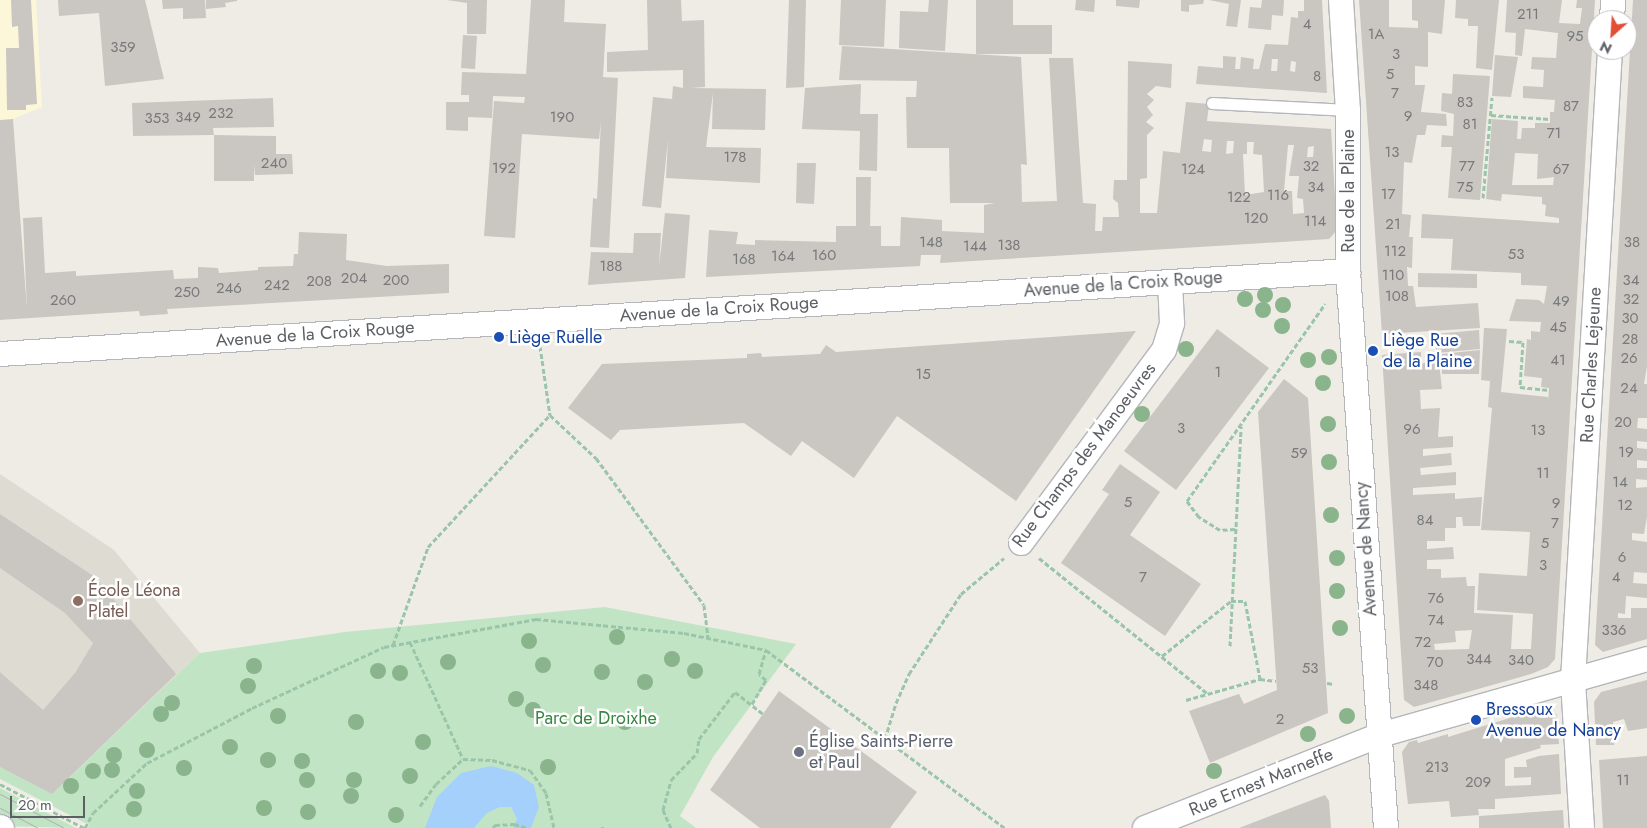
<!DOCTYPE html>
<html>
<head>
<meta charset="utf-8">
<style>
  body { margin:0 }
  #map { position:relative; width:1647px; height:828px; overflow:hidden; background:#eeece4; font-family:Jost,sans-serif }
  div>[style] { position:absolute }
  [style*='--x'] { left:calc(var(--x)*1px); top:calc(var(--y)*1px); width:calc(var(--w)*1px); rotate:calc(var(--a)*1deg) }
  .commercial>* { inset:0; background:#fdf7da }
  .education>* { inset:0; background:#dedcd2 }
  .green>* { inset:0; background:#c1e5c4 }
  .water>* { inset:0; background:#a6d0fc }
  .building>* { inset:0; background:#cac6c1 }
  .path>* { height:3px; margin-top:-1.5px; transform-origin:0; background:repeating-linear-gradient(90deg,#9bc5aa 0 5px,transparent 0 7.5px) }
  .roads { filter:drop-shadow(1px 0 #b4b6bb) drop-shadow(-1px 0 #b4b6bb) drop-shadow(0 1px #b4b6bb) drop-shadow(0 -1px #b4b6bb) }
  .lane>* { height:11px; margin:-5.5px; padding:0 5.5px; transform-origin:5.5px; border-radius:5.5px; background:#fff }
  .street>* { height:24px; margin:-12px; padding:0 12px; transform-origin:12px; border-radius:12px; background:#fff }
  .tram>* { height:1px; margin:-0.5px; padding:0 0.5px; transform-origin:0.5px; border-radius:0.5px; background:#b4b5b5 }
  .trees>* { width:16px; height:16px; margin:-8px; border-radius:50%; background:#8ab48b }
  .dots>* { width:14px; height:14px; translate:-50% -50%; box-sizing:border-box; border:2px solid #fff; border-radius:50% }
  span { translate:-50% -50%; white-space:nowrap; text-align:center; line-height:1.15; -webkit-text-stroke:5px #fff; paint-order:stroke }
  .number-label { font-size:15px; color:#78797b }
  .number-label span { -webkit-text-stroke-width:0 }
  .street-label { font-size:18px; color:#5c5f64 }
  .transit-label { font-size:18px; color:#164399 }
  .left { translate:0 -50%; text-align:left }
  .education-label { font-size:18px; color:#785e54 }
  .park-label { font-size:18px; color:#398642 }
  .worship-label { font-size:18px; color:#5b616d }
  .north { position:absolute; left:1587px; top:10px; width:50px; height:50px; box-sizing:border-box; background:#fff; border:1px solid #bebfc1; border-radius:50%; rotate:206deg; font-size:14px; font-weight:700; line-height:20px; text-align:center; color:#5c5f64 }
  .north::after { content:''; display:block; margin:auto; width:18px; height:22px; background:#e34f35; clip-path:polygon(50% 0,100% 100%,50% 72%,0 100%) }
  .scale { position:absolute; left:10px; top:796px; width:75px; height:22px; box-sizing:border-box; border:2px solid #5c5f64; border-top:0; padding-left:6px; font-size:15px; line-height:18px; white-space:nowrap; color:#5c5f64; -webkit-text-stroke:4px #fff; paint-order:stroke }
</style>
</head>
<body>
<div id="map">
  <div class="commercial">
    <i style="clip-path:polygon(0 0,36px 0,42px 107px,13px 119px,28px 318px,0 320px)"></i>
  </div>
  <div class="education">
    <i style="clip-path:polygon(0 474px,114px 550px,200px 653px,52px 794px,0 767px)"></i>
  </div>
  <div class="green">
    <i style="clip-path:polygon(605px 607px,796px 644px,713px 757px,680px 816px,696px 828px,88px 828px,89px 825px,0 779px,0 767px,52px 794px,200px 653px,345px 632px)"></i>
    <i style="clip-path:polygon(0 788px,76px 828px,0 826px)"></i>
  </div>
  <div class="water">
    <i style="clip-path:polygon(491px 766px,517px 773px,534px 785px,539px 807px,531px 828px,513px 828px,517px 819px,511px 807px,500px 807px,487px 813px,474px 828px,425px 828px,437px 797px,461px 773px)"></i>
  </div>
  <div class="building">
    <i style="clip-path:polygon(11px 0,31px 0,37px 104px,26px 105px,26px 110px,7px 110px,6px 48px,19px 48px,18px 26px,12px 27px)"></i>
    <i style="clip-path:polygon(58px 0,145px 0,164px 79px,105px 86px,99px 13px,59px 16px)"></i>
    <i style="clip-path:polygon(162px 0,205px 0,206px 18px,183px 19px,183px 8px,163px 9px)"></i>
    <i style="clip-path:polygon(206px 0,237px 0,237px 1px,225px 3px,226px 7px,206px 9px)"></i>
    <i style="clip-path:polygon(447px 0,487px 0,486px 34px,467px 34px,467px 3px)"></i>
    <i style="clip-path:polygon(531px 0,565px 0,564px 22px,606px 24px,603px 77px,618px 78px,609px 248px,590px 247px,593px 198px,597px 199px,601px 121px,599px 139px,522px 134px,515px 238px,484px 236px,494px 101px,524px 103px,525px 97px,493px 96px,492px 118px,468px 117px,468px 131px,446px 130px,446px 102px,469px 102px,469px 95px,461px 95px,462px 72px,526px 74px)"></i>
    <i style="clip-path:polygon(647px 0,681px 0,682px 21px,704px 20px,705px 87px,690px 88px,766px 89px,765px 130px,712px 129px,713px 93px,706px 147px,761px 148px,760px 183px,666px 178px,668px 139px,661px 208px,642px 206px,653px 97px,672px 99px,673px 86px,683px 88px,683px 70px,607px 72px,607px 52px,648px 50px)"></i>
    <i style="clip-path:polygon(789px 0,806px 0,804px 87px,786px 88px)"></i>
    <i style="clip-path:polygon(841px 0,886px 0,884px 47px,839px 45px)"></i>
    <i style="clip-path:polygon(929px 0,948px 0,945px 51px,899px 48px,900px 11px,928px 12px)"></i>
    <i style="clip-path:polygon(976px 0,1013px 0,1013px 25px,1052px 25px,1052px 54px,976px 54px)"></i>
    <i style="clip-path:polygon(1076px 0,1095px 0,1094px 12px,1075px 10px)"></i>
    <i style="clip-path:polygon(1116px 0,1140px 0,1139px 8px,1116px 6px)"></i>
    <i style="clip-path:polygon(1181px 0,1204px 0,1203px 4px,1189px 5px,1189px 12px,1181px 11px)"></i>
    <i style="clip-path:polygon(1209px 0,1241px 0,1237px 27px,1226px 26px,1229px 4px)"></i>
    <i style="clip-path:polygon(1262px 0,1284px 0,1283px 16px,1272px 15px,1271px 30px,1248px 28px,1250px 7px,1261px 8px)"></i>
    <i style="clip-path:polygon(evenodd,1304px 0,1322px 0,1327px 93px,1196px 84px,1198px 66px,1223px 68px,1223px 56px,1236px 57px,1235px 69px,1240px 69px,1241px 57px,1254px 59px,1253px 69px,1259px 69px,1265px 44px,1288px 45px,1291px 17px,1298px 18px,1298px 11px,1304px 11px,1304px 0,1272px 59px,1278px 59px,1277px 71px,1271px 71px,1272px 59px,1304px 0,1291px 61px,1296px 62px,1295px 72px,1290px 71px,1291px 61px)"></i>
    <i style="clip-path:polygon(1359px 0,1389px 0,1389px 27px,1418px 28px,1418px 21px,1412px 20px,1412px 0,1445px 0,1442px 34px,1428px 32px,1428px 67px,1415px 66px,1415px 85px,1425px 85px,1421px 112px,1446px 114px,1447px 126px,1427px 125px,1425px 135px,1417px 135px,1412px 163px,1404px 162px,1402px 214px,1411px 215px,1409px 237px,1413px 237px,1412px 268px,1407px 267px,1408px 286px,1413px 286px,1416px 307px,1478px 303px,1480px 328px,1382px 334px)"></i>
    <i style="clip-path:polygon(1456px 0,1499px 0,1492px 70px,1476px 68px,1478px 26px,1468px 26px,1468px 19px,1455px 18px)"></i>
    <i style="clip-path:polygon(evenodd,1507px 0,1562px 0,1559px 23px,1580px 24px,1582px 8px,1576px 8px,1577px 0,1595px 0,1555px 659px,1548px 667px,1531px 674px,1414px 707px,1404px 700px,1382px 355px,1421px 352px,1421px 367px,1423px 363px,1439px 362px,1442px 389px,1420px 390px,1421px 409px,1440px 408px,1438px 437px,1453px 436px,1453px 447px,1423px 449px,1423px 456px,1451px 453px,1452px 465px,1420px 468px,1421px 475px,1456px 472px,1456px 485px,1413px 488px,1413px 495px,1455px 493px,1455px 499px,1482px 497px,1480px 526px,1463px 526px,1462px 517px,1456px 517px,1456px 528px,1445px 528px,1445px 541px,1427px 541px,1427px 549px,1453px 547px,1454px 559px,1427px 560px,1427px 569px,1441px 569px,1441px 578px,1466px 577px,1467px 586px,1475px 586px,1474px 613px,1513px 615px,1511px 649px,1531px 649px,1533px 614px,1477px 610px,1479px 573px,1527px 576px,1530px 532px,1481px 530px,1492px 408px,1488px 407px,1490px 381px,1481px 380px,1484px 328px,1507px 329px,1501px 392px,1548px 397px,1548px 403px,1549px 388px,1541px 387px,1542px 378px,1524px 376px,1527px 339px,1531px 340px,1531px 331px,1540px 332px,1541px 322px,1509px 321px,1516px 299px,1539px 300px,1544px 304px,1547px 286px,1521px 285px,1521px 273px,1451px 270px,1453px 239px,1421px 238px,1422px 214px,1559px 223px,1559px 218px,1545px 216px,1546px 205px,1542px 204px,1542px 197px,1502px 194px,1501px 201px,1486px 199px,1492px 119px,1518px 121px,1517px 139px,1521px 139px,1522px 128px,1535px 128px,1535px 123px,1550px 123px,1550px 112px,1554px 112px,1555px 100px,1523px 98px,1523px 86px,1543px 87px,1544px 70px,1531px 69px,1532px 57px,1556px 58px,1558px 33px,1525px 29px,1522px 56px,1515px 55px,1516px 33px,1505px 32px,1507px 0,1515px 153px,1538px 154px,1537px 179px,1554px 177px,1553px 185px,1512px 185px,1515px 153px,1507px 0,1472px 630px,1469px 649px,1435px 650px,1434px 644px,1456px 642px,1455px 631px,1472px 630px)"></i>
    <i style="clip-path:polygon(1633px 0,1647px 0,1647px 366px,1644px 384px,1647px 384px,1647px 418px,1638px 418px,1637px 428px,1647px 429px,1647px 442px,1637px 441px,1637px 448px,1647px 449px,1647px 461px,1637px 460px,1637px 468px,1647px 468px,1647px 480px,1636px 479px,1636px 488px,1647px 487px,1647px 517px,1644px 534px,1632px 533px,1632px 540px,1647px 542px,1647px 573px,1634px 572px,1633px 583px,1647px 584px,1647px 598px,1626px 596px,1625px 614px,1618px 613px,1618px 618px,1631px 618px,1631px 608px,1647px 608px,1647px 639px,1603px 652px,1595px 645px)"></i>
    <i style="clip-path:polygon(463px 35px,477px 36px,475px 69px,461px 68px)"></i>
    <i style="clip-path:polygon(evenodd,842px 46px,1021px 57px,1027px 165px,1021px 164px,1022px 202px,1057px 201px,1049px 58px,1073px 58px,1083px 203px,1096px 204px,1095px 231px,1102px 231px,1103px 217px,1119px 217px,1118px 203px,1113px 199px,1114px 180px,1127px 180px,1128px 61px,1172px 64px,1171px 88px,1156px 86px,1147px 94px,1154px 100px,1147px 107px,1153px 115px,1146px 122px,1154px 128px,1147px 135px,1147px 178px,1140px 179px,1140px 213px,1157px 213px,1163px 151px,1180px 153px,1186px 102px,1209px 104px,1207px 121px,1331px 129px,1337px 230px,1329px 239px,940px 263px,941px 255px,921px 255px,920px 266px,706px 277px,709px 230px,738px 232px,736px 244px,755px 245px,755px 240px,836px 242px,836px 226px,856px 226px,856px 177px,871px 177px,870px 226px,881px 226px,881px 246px,900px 246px,901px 217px,942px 220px,942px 231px,984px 233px,984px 205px,995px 203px,950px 203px,949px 148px,907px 148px,906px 97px,916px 97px,917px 81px,839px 80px,842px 46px,1204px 139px,1212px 140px,1211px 152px,1202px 151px,1204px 139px,842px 46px,1227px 141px,1234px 141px,1233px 153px,1226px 154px,1227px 141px,842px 46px,1247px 142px,1254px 142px,1253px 154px,1262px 155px,1264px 192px,1245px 195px,1243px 154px,1247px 154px,1247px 142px,842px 46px,1288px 145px,1294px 145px,1289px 176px,1299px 176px,1297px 198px,1303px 199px,1304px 213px,1293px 214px,1292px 191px,1284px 191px,1288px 145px,842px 46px,1314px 146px,1313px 157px,1307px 157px,1308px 147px,1314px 146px)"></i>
    <i style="clip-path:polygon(1495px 55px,1518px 57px,1511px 97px,1492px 96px)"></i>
    <i style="clip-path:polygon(1453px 74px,1490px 76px,1480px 200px,1448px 198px,1452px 147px,1441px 147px,1442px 135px,1453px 136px,1454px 114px,1441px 111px,1442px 93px,1452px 94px)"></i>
    <i style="clip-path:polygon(861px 84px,860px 114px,878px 114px,877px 171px,859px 170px,860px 131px,802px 129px,805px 88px)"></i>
    <i style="clip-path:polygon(273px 98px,274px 127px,213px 128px,214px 135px,276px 136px,276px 154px,292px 154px,293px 174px,255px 175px,254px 164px,254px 181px,214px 181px,214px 135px,133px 136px,132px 103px)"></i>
    <i style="clip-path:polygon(13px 119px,27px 309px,23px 218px,42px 217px,45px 273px,76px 271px,76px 276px,173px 270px,174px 279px,198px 278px,198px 267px,218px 268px,219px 273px,258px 270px,258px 267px,293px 266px,294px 254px,298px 254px,299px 232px,347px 234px,346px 260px,387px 266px,449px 264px,449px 293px,167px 309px,168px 314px,140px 316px,139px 311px,0 320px,0 120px)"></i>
    <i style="clip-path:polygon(797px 163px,816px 163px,814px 204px,796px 203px)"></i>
    <i style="clip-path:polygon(665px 213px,690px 215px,685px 278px,588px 285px,591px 252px,633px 253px,634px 233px,661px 233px,659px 267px)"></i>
    <i style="clip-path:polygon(1418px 273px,1477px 274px,1477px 288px,1418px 287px)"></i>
    <i style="clip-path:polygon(1217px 329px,1269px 368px,1176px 490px,1124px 451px)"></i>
    <i style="clip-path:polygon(1479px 330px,1480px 349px,1436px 353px,1434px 334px)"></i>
    <i style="clip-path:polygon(1136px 331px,1016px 501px,897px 416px,854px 478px,802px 441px,791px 456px,744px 423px,620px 430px,611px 440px,568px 408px,602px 364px,747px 358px,747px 354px,761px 353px,762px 357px,820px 354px,826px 345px,836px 352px)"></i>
    <i style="clip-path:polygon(1480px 350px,1479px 374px,1442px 374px,1442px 354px)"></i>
    <i style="clip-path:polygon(1284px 379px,1308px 398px,1328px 713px,1210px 763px,1189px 711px,1239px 694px,1244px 704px,1277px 690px,1258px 412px)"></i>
    <i style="clip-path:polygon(1120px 464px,1160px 492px,1130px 535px,1201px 584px,1165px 636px,1061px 563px,1109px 494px,1102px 490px)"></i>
    <i style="clip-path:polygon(0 514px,95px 577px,176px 674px,52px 794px,0 767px,0 672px,43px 710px,75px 673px,93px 643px,65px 613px,0 568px)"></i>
    <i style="clip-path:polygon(1647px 680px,1647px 728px,1628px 731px,1624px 719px,1613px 722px,1614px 745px,1596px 745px,1594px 702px,1601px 692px)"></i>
    <i style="clip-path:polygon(779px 691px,917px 792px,890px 828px,760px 828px,710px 790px)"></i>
    <i style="clip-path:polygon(1546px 707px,1557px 715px,1559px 744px,1540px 745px,1541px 748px,1505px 759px,1505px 786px,1531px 785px,1531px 777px,1514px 778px,1514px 767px,1527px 767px,1526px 760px,1539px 756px,1559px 754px,1561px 794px,1495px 799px,1495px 809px,1478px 809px,1479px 815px,1451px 817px,1449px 801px,1408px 804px,1402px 752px,1409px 742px,1417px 740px,1418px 743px,1448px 734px,1448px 737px)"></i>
    <i style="clip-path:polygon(1647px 756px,1647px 828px,1603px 828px,1599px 760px)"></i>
    <i style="clip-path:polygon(1325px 795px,1329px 801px,1331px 828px,1239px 828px)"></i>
    <i style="clip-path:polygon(1563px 810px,1564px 828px,1479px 828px,1479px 816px)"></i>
  </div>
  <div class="path">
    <i style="--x:1491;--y:115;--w:59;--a:3.9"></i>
    <i style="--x:1483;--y:198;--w:101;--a:-84.9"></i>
    <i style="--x:1509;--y:341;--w:14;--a:4"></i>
    <i style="--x:1523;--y:342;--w:45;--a:93.8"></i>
    <i style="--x:1520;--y:387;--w:29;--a:6"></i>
    <i style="--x:540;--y:346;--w:70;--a:81.8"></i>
    <i style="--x:550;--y:415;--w:63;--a:43.1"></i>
    <i style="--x:596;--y:458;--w:182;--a:53.7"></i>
    <i style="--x:704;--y:605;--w:32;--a:83"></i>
    <i style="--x:1235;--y:529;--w:15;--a:176"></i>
    <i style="--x:1220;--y:530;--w:25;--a:-148"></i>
    <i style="--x:1199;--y:517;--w:20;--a:-127"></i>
    <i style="--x:1187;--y:501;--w:241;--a:-55"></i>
    <i style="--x:1039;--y:558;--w:217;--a:38.8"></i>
    <i style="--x:410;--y:642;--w:128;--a:65.6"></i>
    <i style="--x:463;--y:759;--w:29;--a:2"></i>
    <i style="--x:492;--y:760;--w:39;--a:15"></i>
    <i style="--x:530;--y:770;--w:28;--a:55"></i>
    <i style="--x:546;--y:793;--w:36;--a:77"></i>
    <i style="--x:393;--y:645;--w:104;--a:-70.3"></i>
    <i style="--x:428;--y:547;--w:180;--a:-47.3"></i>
    <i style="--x:1230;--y:646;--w:220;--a:-87.1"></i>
    <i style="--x:1162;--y:656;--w:88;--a:-38.6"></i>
    <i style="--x:1231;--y:601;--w:14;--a:0"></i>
    <i style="--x:1245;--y:601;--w:79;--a:79.1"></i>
    <i style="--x:1327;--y:683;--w:7;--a:8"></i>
    <i style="--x:1186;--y:700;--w:77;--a:-15.8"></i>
    <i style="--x:1260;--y:679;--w:16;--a:7"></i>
    <i style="--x:752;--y:704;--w:28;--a:-60"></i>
    <i style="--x:766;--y:680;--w:9;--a:-139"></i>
    <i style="--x:759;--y:674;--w:25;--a:-74"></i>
    <i style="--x:885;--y:739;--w:38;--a:-73"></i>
    <i style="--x:896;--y:703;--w:32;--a:-66"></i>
    <i style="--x:909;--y:674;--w:95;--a:-57"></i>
    <i style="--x:961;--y:594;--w:56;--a:-39.9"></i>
    <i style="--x:0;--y:784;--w:95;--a:27.6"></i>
    <i style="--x:420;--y:806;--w:27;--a:-54"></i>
    <i style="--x:436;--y:784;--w:37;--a:-43"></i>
    <i style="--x:85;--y:828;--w:17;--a:-62"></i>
    <i style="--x:93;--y:813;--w:74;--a:-42.8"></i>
    <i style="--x:147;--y:763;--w:119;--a:-27.6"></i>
    <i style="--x:252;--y:708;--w:145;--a:-24.8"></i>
    <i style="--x:384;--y:647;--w:155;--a:-10.4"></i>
    <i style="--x:536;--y:619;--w:149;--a:5.4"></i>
    <i style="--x:684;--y:633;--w:84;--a:11.7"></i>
    <i style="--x:766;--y:650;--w:298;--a:36.7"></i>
    <i style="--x:493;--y:828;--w:4;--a:-56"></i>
    <i style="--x:495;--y:825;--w:19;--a:-3"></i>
    <i style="--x:514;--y:824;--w:15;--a:16"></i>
    <i style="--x:601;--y:828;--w:3;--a:0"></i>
    <i style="--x:671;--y:828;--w:20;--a:-114"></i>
    <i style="--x:663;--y:810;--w:31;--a:-75"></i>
    <i style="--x:671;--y:780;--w:37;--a:-46"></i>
    <i style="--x:697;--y:753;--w:14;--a:-82"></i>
    <i style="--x:699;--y:739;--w:59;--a:-52.5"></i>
    <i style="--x:735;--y:692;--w:36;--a:38"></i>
  </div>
  <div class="roads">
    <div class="lane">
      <i style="--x:1212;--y:103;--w:136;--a:2.9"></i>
    </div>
    <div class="street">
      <i style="--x:1341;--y:0;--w:110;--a:86.4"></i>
      <i style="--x:1348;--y:110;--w:161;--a:90"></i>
      <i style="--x:1348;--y:271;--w:558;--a:86.1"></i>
      <i style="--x:1612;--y:20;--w:20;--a:-87"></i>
      <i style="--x:0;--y:354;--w:1351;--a:-3.52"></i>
      <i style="--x:1021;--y:543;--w:240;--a:-53.5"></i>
      <i style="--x:1164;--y:350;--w:28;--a:-73"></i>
      <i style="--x:1172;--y:323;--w:41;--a:-92.8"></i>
      <i style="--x:0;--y:827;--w:2;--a:27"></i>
      <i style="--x:1145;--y:828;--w:250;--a:-21.6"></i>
      <i style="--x:1377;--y:736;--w:281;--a:-15.9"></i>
      <i style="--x:1582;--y:828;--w:148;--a:-93.5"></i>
      <i style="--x:1573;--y:680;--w:631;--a:-86.64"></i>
    </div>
  </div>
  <div class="tram">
    <i style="--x:0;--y:794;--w:72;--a:28"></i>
    <i style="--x:0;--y:808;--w:43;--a:27.8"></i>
  </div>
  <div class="trees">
    <i style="left:1265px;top:295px"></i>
    <i style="left:1245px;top:299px"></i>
    <i style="left:1283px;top:305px"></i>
    <i style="left:1263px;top:310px"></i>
    <i style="left:1282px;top:326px"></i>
    <i style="left:1186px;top:349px"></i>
    <i style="left:1329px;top:357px"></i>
    <i style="left:1308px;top:360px"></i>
    <i style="left:1323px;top:383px"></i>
    <i style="left:1142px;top:414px"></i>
    <i style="left:1328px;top:424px"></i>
    <i style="left:1329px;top:462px"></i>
    <i style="left:1331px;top:515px"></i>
    <i style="left:1337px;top:558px"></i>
    <i style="left:1337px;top:591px"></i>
    <i style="left:1340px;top:628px"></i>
    <i style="left:617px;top:637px"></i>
    <i style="left:529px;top:641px"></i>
    <i style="left:672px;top:659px"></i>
    <i style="left:448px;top:662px"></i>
    <i style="left:543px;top:665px"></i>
    <i style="left:254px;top:666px"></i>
    <i style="left:378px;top:671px"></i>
    <i style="left:695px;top:671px"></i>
    <i style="left:602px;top:672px"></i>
    <i style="left:400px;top:673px"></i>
    <i style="left:645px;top:682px"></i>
    <i style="left:248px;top:686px"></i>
    <i style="left:516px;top:699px"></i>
    <i style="left:172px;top:703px"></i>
    <i style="left:533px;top:710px"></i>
    <i style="left:161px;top:714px"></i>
    <i style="left:278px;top:716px"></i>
    <i style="left:1347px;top:716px"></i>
    <i style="left:356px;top:722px"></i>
    <i style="left:625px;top:722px"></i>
    <i style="left:1308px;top:734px"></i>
    <i style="left:423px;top:742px"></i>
    <i style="left:230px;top:747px"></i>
    <i style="left:147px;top:750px"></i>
    <i style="left:114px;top:755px"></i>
    <i style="left:268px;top:760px"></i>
    <i style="left:302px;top:761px"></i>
    <i style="left:548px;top:767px"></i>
    <i style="left:184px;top:768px"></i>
    <i style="left:112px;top:770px"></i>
    <i style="left:93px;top:771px"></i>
    <i style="left:1214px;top:771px"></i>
    <i style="left:410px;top:776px"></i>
    <i style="left:307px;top:780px"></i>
    <i style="left:354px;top:780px"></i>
    <i style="left:71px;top:786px"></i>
    <i style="left:137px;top:791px"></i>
    <i style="left:351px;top:796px"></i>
    <i style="left:264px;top:808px"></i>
    <i style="left:134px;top:809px"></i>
    <i style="left:308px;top:812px"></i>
    <i style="left:396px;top:815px"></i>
  </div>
  <div class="dots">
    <i style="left:499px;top:337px;background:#1a4fb4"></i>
    <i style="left:1373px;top:351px;background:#1a4fb4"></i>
    <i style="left:78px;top:601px;background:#8d6e63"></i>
    <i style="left:1476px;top:720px;background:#1a4fb4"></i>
    <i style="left:799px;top:752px;background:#6b7280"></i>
  </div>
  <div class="number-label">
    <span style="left:1528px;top:15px">211</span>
    <span style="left:1307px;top:25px">4</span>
    <span style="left:1376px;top:35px">1A</span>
    <span style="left:1575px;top:37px">95</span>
    <span style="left:123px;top:48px">359</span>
    <span style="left:1396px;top:55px">3</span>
    <span style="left:1390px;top:75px">5</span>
    <span style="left:1317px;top:77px">8</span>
    <span style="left:1395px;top:94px">7</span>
    <span style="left:1465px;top:103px">83</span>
    <span style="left:1571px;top:107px">87</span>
    <span style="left:221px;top:114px">232</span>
    <span style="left:1408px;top:117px">9</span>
    <span style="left:188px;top:118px">349</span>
    <span style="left:562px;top:118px">190</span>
    <span style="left:157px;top:119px">353</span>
    <span style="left:1470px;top:125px">81</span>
    <span style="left:1554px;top:134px">71</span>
    <span style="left:1392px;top:153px">13</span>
    <span style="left:735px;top:158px">178</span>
    <span style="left:274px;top:164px">240</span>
    <span style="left:1311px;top:167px">32</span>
    <span style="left:1467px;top:167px">77</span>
    <span style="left:504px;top:169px">192</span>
    <span style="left:1193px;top:170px">124</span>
    <span style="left:1561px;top:170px">67</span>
    <span style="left:1316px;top:188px">34</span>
    <span style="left:1465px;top:188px">75</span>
    <span style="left:1388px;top:195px">17</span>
    <span style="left:1278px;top:196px">116</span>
    <span style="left:1239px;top:198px">122</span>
    <span style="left:1256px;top:219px">120</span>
    <span style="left:1315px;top:222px">114</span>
    <span style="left:1393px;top:225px">21</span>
    <span style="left:931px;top:243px">148</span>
    <span style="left:1632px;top:243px">38</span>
    <span style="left:1009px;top:246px">138</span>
    <span style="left:975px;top:247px">144</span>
    <span style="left:1395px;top:252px">112</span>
    <span style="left:1516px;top:255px">53</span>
    <span style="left:824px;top:256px">160</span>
    <span style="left:783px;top:257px">164</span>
    <span style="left:744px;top:260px">168</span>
    <span style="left:611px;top:267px">188</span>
    <span style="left:1393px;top:276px">110</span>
    <span style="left:354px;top:279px">204</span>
    <span style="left:396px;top:281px">200</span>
    <span style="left:1631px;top:281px">34</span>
    <span style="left:319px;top:282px">208</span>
    <span style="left:277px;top:286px">242</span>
    <span style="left:229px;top:289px">246</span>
    <span style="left:187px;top:293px">250</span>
    <span style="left:1397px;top:297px">108</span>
    <span style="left:1631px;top:300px">32</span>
    <span style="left:63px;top:301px">260</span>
    <span style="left:1561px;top:302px">49</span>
    <span style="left:1630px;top:319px">30</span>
    <span style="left:1558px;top:328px">45</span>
    <span style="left:1630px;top:340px">28</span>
    <span style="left:1629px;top:359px">26</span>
    <span style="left:1558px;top:361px">41</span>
    <span style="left:1218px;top:373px">1</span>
    <span style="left:923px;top:375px">15</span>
    <span style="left:1629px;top:389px">24</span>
    <span style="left:1623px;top:423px">20</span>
    <span style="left:1181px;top:429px">3</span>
    <span style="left:1412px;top:430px">96</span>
    <span style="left:1538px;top:431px">13</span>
    <span style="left:1626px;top:453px">19</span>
    <span style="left:1299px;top:454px">59</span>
    <span style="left:1543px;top:474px">11</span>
    <span style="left:1620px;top:483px">14</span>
    <span style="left:1128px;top:503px">5</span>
    <span style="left:1556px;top:504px">9</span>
    <span style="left:1625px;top:506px">12</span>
    <span style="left:1425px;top:521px">84</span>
    <span style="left:1555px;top:524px">7</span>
    <span style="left:1545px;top:544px">5</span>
    <span style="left:1622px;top:558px">6</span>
    <span style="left:1543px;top:566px">3</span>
    <span style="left:1143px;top:578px">7</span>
    <span style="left:1616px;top:578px">4</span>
    <span style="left:1436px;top:599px">76</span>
    <span style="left:1436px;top:621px">74</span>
    <span style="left:1614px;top:631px">336</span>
    <span style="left:1423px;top:643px">72</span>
    <span style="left:1479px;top:660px">344</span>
    <span style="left:1521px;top:661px">340</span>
    <span style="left:1435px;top:663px">70</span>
    <span style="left:1310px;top:669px">53</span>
    <span style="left:1426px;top:686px">348</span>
    <span style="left:1280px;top:720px">2</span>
    <span style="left:1437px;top:768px">213</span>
    <span style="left:1623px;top:781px">11</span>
    <span style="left:1478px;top:783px">209</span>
  </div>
  <div class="street-label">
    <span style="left:1348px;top:191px;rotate:-90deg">Rue de la Plaine</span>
    <span style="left:1123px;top:284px;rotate:-4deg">Avenue de la Croix Rouge</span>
    <span style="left:719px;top:309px;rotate:-4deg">Avenue de la Croix Rouge</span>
    <span style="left:315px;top:334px;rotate:-4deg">Avenue de la Croix Rouge</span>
    <span style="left:1591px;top:365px;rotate:-87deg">Rue Charles Lejeune</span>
    <span style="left:1084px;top:455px;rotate:-53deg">Rue Champs des Manoeuvres</span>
    <span style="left:1366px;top:549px;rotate:-94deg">Avenue de Nancy</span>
    <span style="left:1261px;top:782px;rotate:-22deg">Rue Ernest Marneffe</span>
  </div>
  <div class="transit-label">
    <span class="left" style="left:509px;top:337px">Liège Ruelle</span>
    <span class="left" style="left:1383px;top:351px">Liège Rue<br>de la Plaine</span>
    <span class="left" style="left:1486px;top:720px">Bressoux<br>Avenue de Nancy</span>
  </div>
  <div class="education-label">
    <span class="left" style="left:88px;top:601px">École Léona<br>Platel</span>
  </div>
  <div class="park-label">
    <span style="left:596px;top:718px">Parc de Droixhe</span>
  </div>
  <div class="worship-label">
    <span class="left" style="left:809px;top:752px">Église Saints-Pierre<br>et Paul</span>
  </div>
  <div class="north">N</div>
  <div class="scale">20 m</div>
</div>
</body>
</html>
